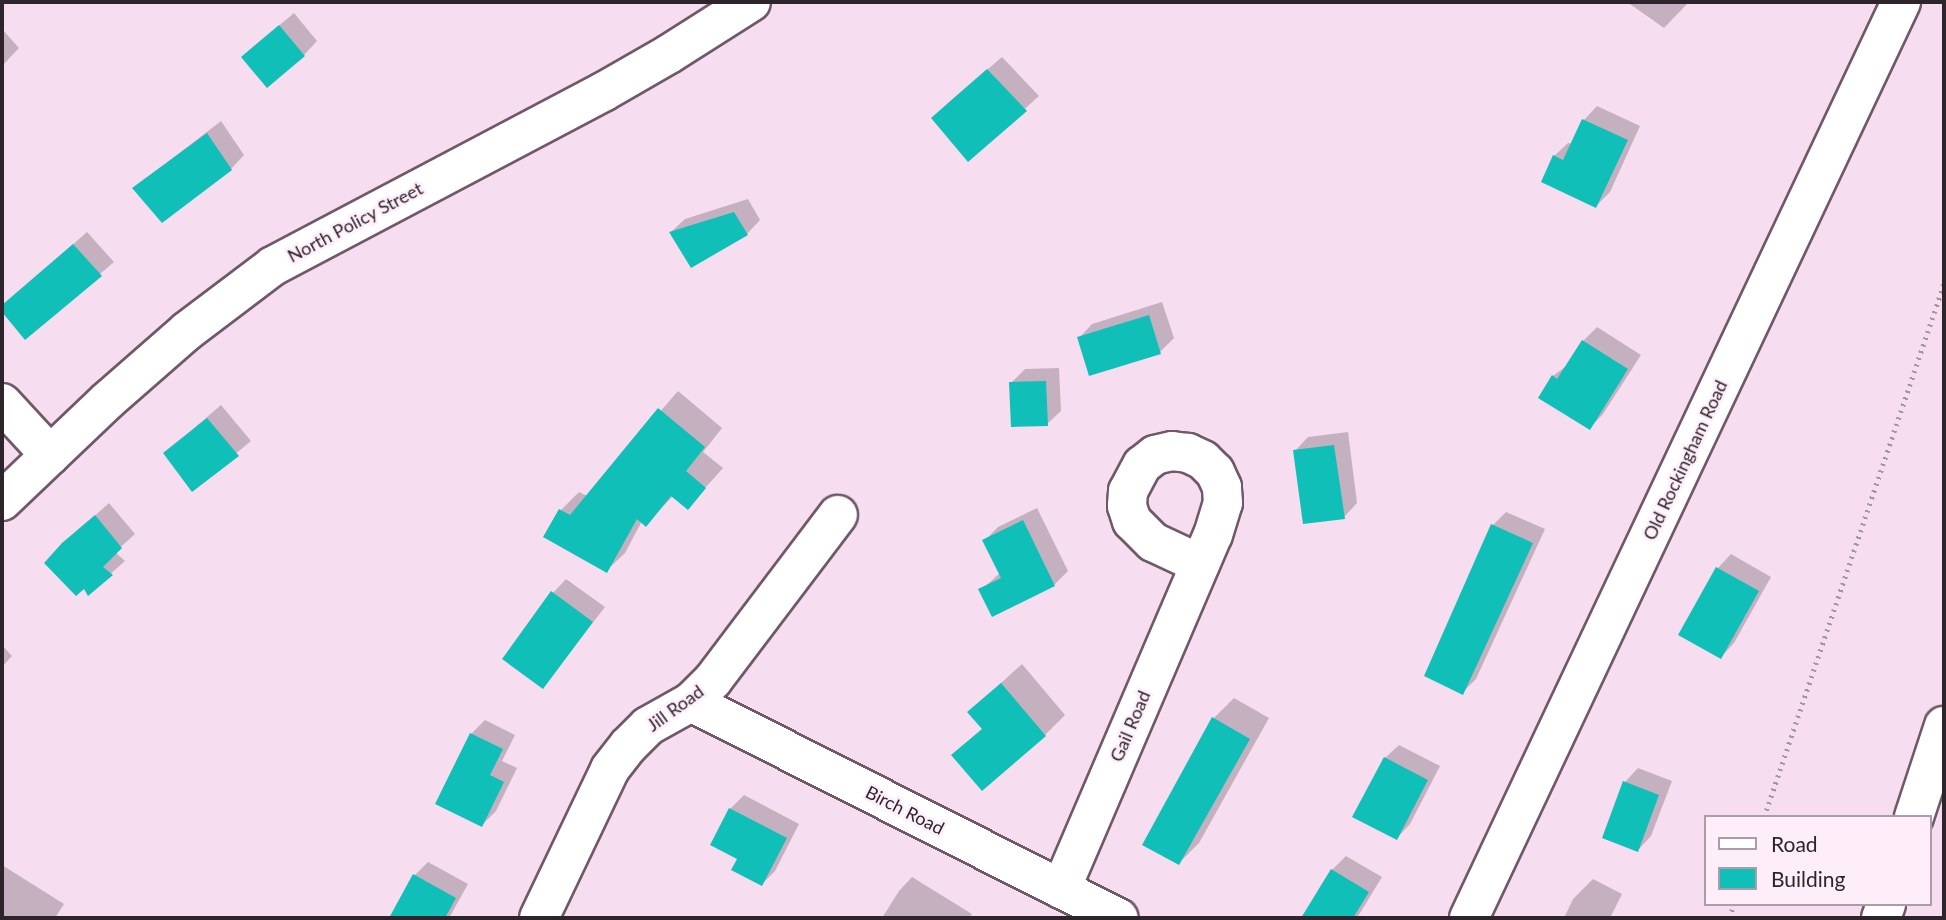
<!DOCTYPE html>
<html>
<head>
<meta charset="utf-8">
<style>
  body { margin:0 }
  #map { position:relative; width:1946px; height:920px; overflow:hidden; background:#f7ddf0; font-family:Lato,sans-serif }
  div>[style] { position:absolute }
  [style*='--x'] { left:calc(var(--x)*1px); top:calc(var(--y)*1px); width:calc(var(--w)*1px); rotate:calc(var(--a)*1deg) }
  .shadow>* { inset:0; background:#0003 }
  .building>* { inset:0; background:#10bfb7 }
  .path>* { height:4.5px; margin-top:-2.25px; transform-origin:0; background:repeating-linear-gradient(90deg,#a794a2 0 2px,transparent 0 7px) }
  .roads { filter:drop-shadow(2px 0 #6f5969) drop-shadow(-2px 0 #6f5969) drop-shadow(0 2px #6f5969) drop-shadow(0 -2px #6f5969) }
  .minor>* { height:38px; margin:-19px; padding:0 19px; transform-origin:19px; border-radius:19px; background:#fff }
  .tertiary>* { height:38px; margin:-19px; padding:0 19px; transform-origin:19px; border-radius:19px; background:#fff }
  .primary>* { height:38px; margin:-19px; padding:0 19px; transform-origin:19px; border-radius:19px; background:#fff }
  span { translate:-50% -50%; white-space:nowrap; text-align:center; line-height:1.15; -webkit-text-stroke:5px #fdeef9; paint-order:stroke }
  .street-label { font-size:18px; color:#2e242b }
  .frame { position:absolute; inset:0; border:4px solid #2e242b; pointer-events:none }
  .legend { position:absolute; left:1704px; top:815px; width:228px; height:91px; box-sizing:border-box; background:#fdeef9; border:2px solid #aa9da7; margin:0; padding:9px 12px; list-style:none; font-size:21px; color:#2e242b }
  .legend li { display:flex; align-items:center; gap:14px; height:35px }
  .legend b { width:35px; border:2px solid #aa9da7 }
</style>
</head>
<body>
<div id="map">
  <div class="shadow">
    <i style="clip-path:polygon(1627px 2px,1689px 2px,1664px 28px)"></i>
    <i style="clip-path:polygon(294px 13px,317px 41px,304px 55px,257px 44px)"></i>
    <i style="clip-path:polygon(2px 29px,19px 48px,2px 66px)"></i>
    <i style="clip-path:polygon(1002px 57px,1039px 96px,968px 160px,947px 104px)"></i>
    <i style="clip-path:polygon(1597px 106px,1640px 126px,1610px 192px,1596px 206px,1554px 156px,1568px 143px,1573px 144px,1584px 120px)"></i>
    <i style="clip-path:polygon(221px 121px,244px 155px,231px 169px,134px 188px)"></i>
    <i style="clip-path:polygon(748px 199px,760px 220px,747px 234px,671px 232px,685px 219px)"></i>
    <i style="clip-path:polygon(87px 232px,114px 262px,26px 337px,2px 307px)"></i>
    <i style="clip-path:polygon(1162px 302px,1174px 338px,1160px 352px,1079px 338px,1092px 324px)"></i>
    <i style="clip-path:polygon(1597px 327px,1641px 355px,1603px 414px,1590px 428px,1553px 376px,1569px 364px,1583px 341px)"></i>
    <i style="clip-path:polygon(1059px 368px,1061px 411px,1047px 424px,1011px 383px,1025px 369px)"></i>
    <i style="clip-path:polygon(678px 391px,722px 428px,703px 452px,723px 468px,688px 507px,673px 496px,646px 524px,642px 521px,625px 553px,606px 571px,561px 510px,579px 492px,587px 496px)"></i>
    <i style="clip-path:polygon(221px 405px,251px 441px,192px 490px,165px 453px)"></i>
    <i style="clip-path:polygon(1348px 432px,1357px 503px,1344px 517px,1295px 451px,1308px 437px)"></i>
    <i style="clip-path:polygon(109px 503px,135px 534px,115px 552px,125px 561px,89px 593px,63px 544px)"></i>
    <i style="clip-path:polygon(1037px 508px,1068px 571px,1054px 585px,981px 590px,1000px 573px,984px 541px,998px 527px)"></i>
    <i style="clip-path:polygon(1506px 512px,1545px 529px,1476px 679px,1463px 692px,1493px 525px)"></i>
    <i style="clip-path:polygon(1731px 554px,1771px 577px,1734px 643px,1721px 657px,1681px 634px,1718px 568px)"></i>
    <i style="clip-path:polygon(566px 579px,605px 607px,543px 687px,553px 593px)"></i>
    <i style="clip-path:polygon(2px 645px,12px 656px,2px 667px)"></i>
    <i style="clip-path:polygon(1022px 664px,1065px 715px,1045px 735px,954px 755px,983px 728px,969px 712px)"></i>
    <i style="clip-path:polygon(1234px 698px,1269px 718px,1199px 843px,1179px 863px,1144px 844px,1214px 718px)"></i>
    <i style="clip-path:polygon(485px 720px,515px 735px,502px 761px,517px 768px,496px 811px,482px 825px,471px 734px)"></i>
    <i style="clip-path:polygon(1399px 745px,1440px 766px,1410px 824px,1397px 838px,1385px 758px)"></i>
    <i style="clip-path:polygon(1638px 768px,1672px 781px,1651px 836px,1638px 850px,1625px 782px)"></i>
    <i style="clip-path:polygon(744px 795px,799px 824px,775px 871px,762px 884px,739px 858px,712px 844px,730px 809px)"></i>
    <i style="clip-path:polygon(1346px 856px,1382px 877px,1357px 918px,1303px 918px,1332px 870px)"></i>
    <i style="clip-path:polygon(428px 862px,468px 884px,449px 918px,391px 918px,415px 875px)"></i>
    <i style="clip-path:polygon(2px 865px,64px 904px,55px 918px,2px 918px)"></i>
    <i style="clip-path:polygon(912px 877px,972px 914px,969px 918px,882px 918px,899px 891px)"></i>
    <i style="clip-path:polygon(1593px 879px,1622px 894px,1610px 918px,1564px 918px,1573px 899px)"></i>
  </div>
  <div class="building">
    <i style="clip-path:polygon(279px 25px,305px 56px,267px 88px,241px 57px)"></i>
    <i style="clip-path:polygon(987px 69px,1027px 111px,968px 162px,931px 118px)"></i>
    <i style="clip-path:polygon(1582px 119px,1628px 140px,1596px 208px,1541px 182px,1553px 155px,1563px 160px)"></i>
    <i style="clip-path:polygon(207px 133px,232px 170px,162px 223px,132px 188px)"></i>
    <i style="clip-path:polygon(734px 212px,748px 235px,691px 268px,669px 232px)"></i>
    <i style="clip-path:polygon(73px 244px,102px 276px,25px 340px,2px 312px,2px 305px)"></i>
    <i style="clip-path:polygon(1149px 315px,1161px 354px,1089px 376px,1077px 337px)"></i>
    <i style="clip-path:polygon(1582px 340px,1628px 369px,1590px 430px,1538px 398px,1552px 375px,1557px 379px)"></i>
    <i style="clip-path:polygon(1046px 381px,1048px 426px,1011px 427px,1009px 382px)"></i>
    <i style="clip-path:polygon(658px 408px,705px 447px,686px 471px,706px 488px,688px 510px,671px 496px,646px 527px,637px 519px,607px 573px,543px 537px,559px 509px,570px 515px)"></i>
    <i style="clip-path:polygon(207px 418px,239px 456px,192px 492px,163px 453px)"></i>
    <i style="clip-path:polygon(1334px 445px,1345px 519px,1303px 524px,1293px 450px)"></i>
    <i style="clip-path:polygon(95px 515px,122px 548px,103px 567px,113px 575px,88px 596px,84px 589px,76px 596px,44px 563px,62px 543px)"></i>
    <i style="clip-path:polygon(1023px 520px,1055px 586px,992px 617px,978px 589px,1001px 578px,982px 540px)"></i>
    <i style="clip-path:polygon(1491px 524px,1533px 543px,1463px 695px,1424px 676px)"></i>
    <i style="clip-path:polygon(1716px 567px,1759px 591px,1721px 659px,1678px 635px)"></i>
    <i style="clip-path:polygon(551px 591px,593px 622px,543px 689px,502px 659px)"></i>
    <i style="clip-path:polygon(1001px 683px,1046px 736px,982px 791px,951px 755px,982px 729px,967px 712px)"></i>
    <i style="clip-path:polygon(1212px 717px,1250px 739px,1179px 865px,1142px 845px)"></i>
    <i style="clip-path:polygon(470px 733px,503px 749px,490px 775px,504px 782px,482px 827px,435px 804px)"></i>
    <i style="clip-path:polygon(1384px 757px,1428px 780px,1397px 840px,1352px 817px)"></i>
    <i style="clip-path:polygon(1623px 781px,1659px 795px,1638px 852px,1602px 838px)"></i>
    <i style="clip-path:polygon(729px 808px,787px 838px,762px 886px,731px 870px,737px 859px,710px 845px)"></i>
    <i style="clip-path:polygon(1331px 869px,1369px 892px,1353px 918px,1301px 918px)"></i>
    <i style="clip-path:polygon(413px 874px,456px 898px,445px 918px,389px 918px)"></i>
  </div>
  <div class="path">
    <i style="--x:1764;--y:817;--w:564;--a:-71.37"></i>
    <i style="--x:1729;--y:918;--w:15;--a:-70"></i>
  </div>
  <div class="roads">
    <div class="minor">
      <i style="--x:2;--y:403;--w:71;--a:47.3"></i>
      <i style="--x:691;--y:702;--w:479;--a:26.8"></i>
      <i style="--x:1061;--y:889;--w:385;--a:-66.8"></i>
      <i style="--x:1213;--y:535;--w:34;--a:-73"></i>
      <i style="--x:1223;--y:503;--w:16;--a:-94"></i>
      <i style="--x:1222;--y:487;--w:17;--a:-115"></i>
      <i style="--x:1215;--y:472;--w:17;--a:-135"></i>
      <i style="--x:1203;--y:460;--w:17;--a:-155"></i>
      <i style="--x:1188;--y:453;--w:16;--a:-173"></i>
      <i style="--x:1172;--y:451;--w:17;--a:167"></i>
      <i style="--x:1155;--y:455;--w:16;--a:142"></i>
      <i style="--x:1142;--y:465;--w:30;--a:118"></i>
      <i style="--x:1128;--y:491;--w:15;--a:94"></i>
      <i style="--x:1127;--y:506;--w:16;--a:72"></i>
      <i style="--x:1132;--y:521;--w:30;--a:45"></i>
      <i style="--x:1153;--y:542;--w:52;--a:25.1"></i>
      <i style="--x:539;--y:918;--w:165;--a:-64.5"></i>
      <i style="--x:610;--y:769;--w:29;--a:-52"></i>
      <i style="--x:628;--y:746;--w:28;--a:-45"></i>
      <i style="--x:648;--y:726;--w:49;--a:-29.2"></i>
      <i style="--x:691;--y:702;--w:31;--a:-45"></i>
      <i style="--x:713;--y:680;--w:207;--a:-52.9"></i>
      <i style="--x:1469;--y:918;--w:1013;--a:-64.75"></i>
    </div>
    <div class="tertiary">
      <i style="--x:2;--y:501;--w:145;--a:-43.6"></i>
      <i style="--x:107;--y:401;--w:106;--a:-41.2"></i>
      <i style="--x:187;--y:331;--w:108;--a:-37.1"></i>
      <i style="--x:273;--y:266;--w:373;--a:-27.8"></i>
      <i style="--x:603;--y:92;--w:76;--a:-29.9"></i>
      <i style="--x:669;--y:54;--w:97;--a:-32.4"></i>
    </div>
    <div class="primary">
      <i style="--x:1914;--y:817;--w:96;--a:-71.8"></i>
      <i style="--x:1881;--y:918;--w:15;--a:-70"></i>
    </div>
  </div>
  <div class="street-label">
    <span style="left:355px;top:222px;rotate:-28deg">North Policy Street</span>
    <span style="left:1685px;top:460px;rotate:-65deg">Old Rockingham Road</span>
    <span style="left:675px;top:708px;rotate:-36deg">Jill Road</span>
    <span style="left:1130px;top:726px;rotate:-67deg">Gail Road</span>
    <span style="left:905px;top:810px;rotate:27deg">Birch Road</span>
  </div>
  <div class="frame"></div>
  <ul class="legend">
  <li><b style="height:9px;background:#fff"></b>Road</li>
  <li><b style="height:19px;background:#10bfb7"></b>Building</li>
  </ul>
</div>
</body>
</html>
